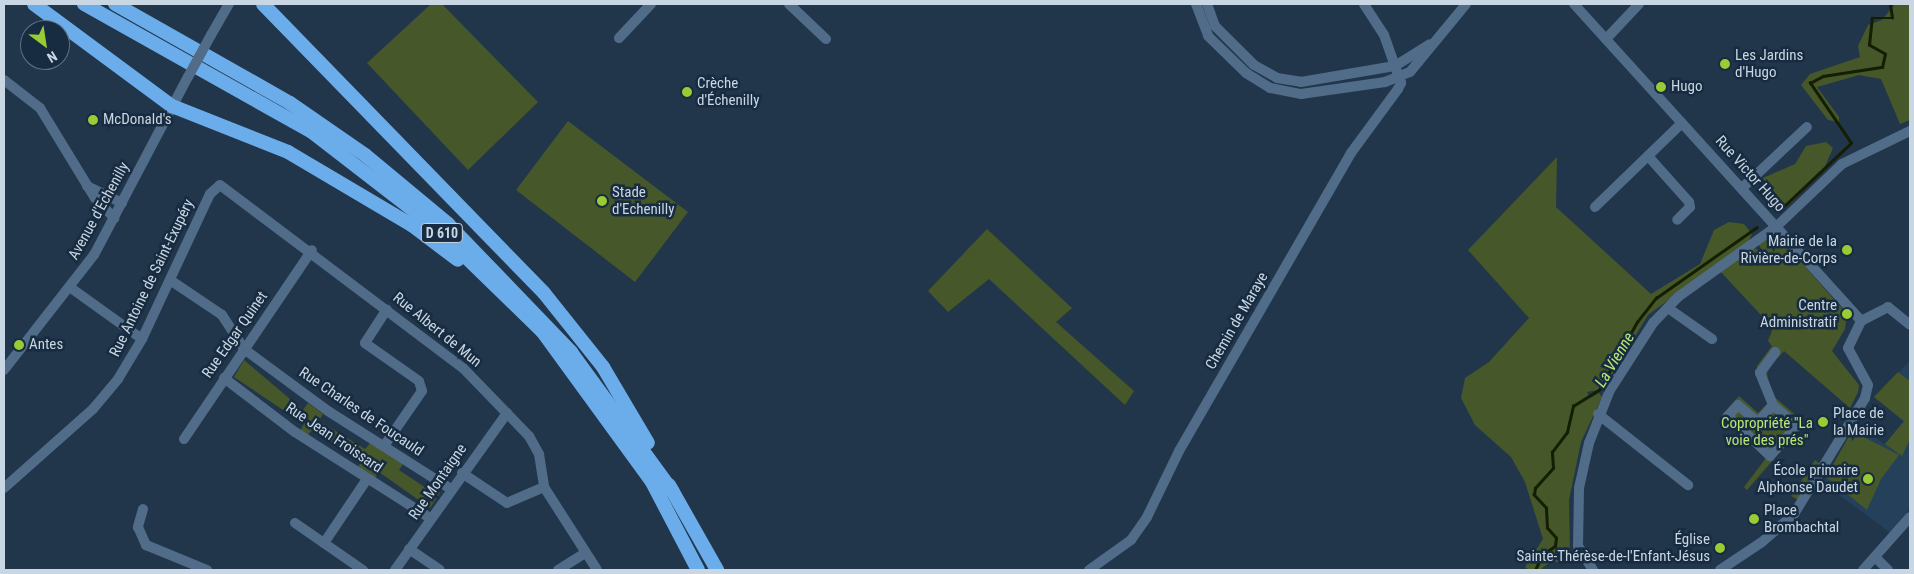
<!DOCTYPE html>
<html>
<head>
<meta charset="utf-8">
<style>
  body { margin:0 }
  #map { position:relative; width:1914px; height:574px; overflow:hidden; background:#21364b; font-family:"Roboto Condensed",sans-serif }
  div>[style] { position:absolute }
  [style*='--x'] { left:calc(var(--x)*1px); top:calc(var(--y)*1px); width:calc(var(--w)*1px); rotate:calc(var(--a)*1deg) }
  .built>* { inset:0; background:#24405a }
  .green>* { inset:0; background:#465829 }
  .stream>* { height:2.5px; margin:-1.25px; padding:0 1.25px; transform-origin:1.25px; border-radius:1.25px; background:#141e03 }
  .minor>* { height:10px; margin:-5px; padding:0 5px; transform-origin:5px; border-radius:5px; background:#506c88 }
  .tertiary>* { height:10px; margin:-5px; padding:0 5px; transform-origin:5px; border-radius:5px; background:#506c88 }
  .trunk>* { height:14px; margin:-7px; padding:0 7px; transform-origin:7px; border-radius:7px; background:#6bacea }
  .tertiary-bridge>* { height:10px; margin:-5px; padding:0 5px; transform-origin:5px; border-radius:5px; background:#506c88 }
  .dots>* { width:14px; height:14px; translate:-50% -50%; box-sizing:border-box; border:2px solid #172c40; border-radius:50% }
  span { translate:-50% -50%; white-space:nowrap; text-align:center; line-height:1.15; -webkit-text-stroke:5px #172c40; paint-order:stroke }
  .shield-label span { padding:1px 4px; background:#172c40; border:1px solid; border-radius:4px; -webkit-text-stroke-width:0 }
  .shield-label { font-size:14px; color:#c9d6e3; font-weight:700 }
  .poi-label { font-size:15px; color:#c9d6e3 }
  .left { translate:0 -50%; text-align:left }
  .right { translate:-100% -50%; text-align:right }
  .street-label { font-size:15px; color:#c9d6e3 }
  .park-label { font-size:15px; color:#bae673 }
  .water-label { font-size:16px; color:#bbe774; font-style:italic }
  .frame { position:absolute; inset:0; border:5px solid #c9d6e3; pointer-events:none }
  .north { position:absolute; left:20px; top:20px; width:50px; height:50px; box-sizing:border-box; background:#172c40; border:1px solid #5e7081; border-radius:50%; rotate:149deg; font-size:14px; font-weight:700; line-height:20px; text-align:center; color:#c9d6e3 }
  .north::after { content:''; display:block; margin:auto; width:18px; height:22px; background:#99cb35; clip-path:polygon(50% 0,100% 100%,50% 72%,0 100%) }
</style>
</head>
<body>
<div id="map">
  <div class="built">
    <i style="clip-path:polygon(1910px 361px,1910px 508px,1892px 534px,1823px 483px,1855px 426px,1885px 444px,1904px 422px,1874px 397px)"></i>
  </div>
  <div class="green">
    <i style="clip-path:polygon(431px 4px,442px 4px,538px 102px,468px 170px,367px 63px)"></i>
    <i style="clip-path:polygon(1895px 4px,1910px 4px,1910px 120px,1900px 124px,1881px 79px,1859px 75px,1817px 87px,1839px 117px,1839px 122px,1828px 120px,1801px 85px,1810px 74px,1860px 57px,1858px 46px,1868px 25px,1882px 20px)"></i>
    <i style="clip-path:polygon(568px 121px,688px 212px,635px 282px,516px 190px)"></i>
    <i style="clip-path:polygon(1826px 142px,1833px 148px,1823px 171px,1782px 212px,1770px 206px,1775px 196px,1763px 178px,1795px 164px,1806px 146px)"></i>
    <i style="clip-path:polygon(1557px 157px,1556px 207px,1651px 294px,1700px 264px,1714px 230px,1729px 222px,1744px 224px,1752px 234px,1748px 242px,1648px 315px,1603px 389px,1587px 392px,1590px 398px,1599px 393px,1602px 397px,1581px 442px,1569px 500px,1570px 554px,1559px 563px,1552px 560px,1540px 570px,1529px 570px,1525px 567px,1543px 539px,1525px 482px,1511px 457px,1475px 425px,1461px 398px,1465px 378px,1489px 362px,1529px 318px,1468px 250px)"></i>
    <i style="clip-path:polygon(987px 229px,1072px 308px,1056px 322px,1134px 391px,1125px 405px,989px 279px,948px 312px,928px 291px)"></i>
    <i style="clip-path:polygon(1767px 239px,1784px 243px,1847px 314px,1845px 329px,1832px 351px,1859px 385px,1858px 392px,1850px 408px,1784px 351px,1767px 370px,1768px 382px,1772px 395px,1805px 423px,1747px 490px,1744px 487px,1766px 458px,1721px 416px,1739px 396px,1758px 413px,1768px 403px,1756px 375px,1757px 366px,1772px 346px,1768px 341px,1773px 328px,1720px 271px,1753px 248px,1763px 251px,1758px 244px)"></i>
    <i style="clip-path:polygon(244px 360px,303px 410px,308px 403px,323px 414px,319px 421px,365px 449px,370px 443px,403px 464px,399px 470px,429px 490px,433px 485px,438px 488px,440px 493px,430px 508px,379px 472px,374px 479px,358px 468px,361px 461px,312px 430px,307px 436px,300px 431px,304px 424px,234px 377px)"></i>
    <i style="clip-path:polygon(1898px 372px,1910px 381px,1910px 439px,1902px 456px,1885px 444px,1904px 421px,1874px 397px)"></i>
    <i style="clip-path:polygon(1852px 431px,1899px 455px,1881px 479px,1867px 510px,1826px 477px)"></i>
    <i style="clip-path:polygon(1815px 460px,1821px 465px,1800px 501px,1791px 496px)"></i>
  </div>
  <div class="stream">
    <i style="--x:1779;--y:211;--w:99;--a:-43.4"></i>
    <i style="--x:1851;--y:143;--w:73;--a:-124.3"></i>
    <i style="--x:1810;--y:83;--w:15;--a:-28"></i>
    <i style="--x:1823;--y:76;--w:60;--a:-8.7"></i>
    <i style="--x:1882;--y:67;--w:13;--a:-77"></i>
    <i style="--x:1885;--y:54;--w:18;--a:-151"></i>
    <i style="--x:1869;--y:45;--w:27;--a:-84"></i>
    <i style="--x:1872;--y:18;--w:20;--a:0"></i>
    <i style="--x:1892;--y:18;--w:14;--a:-98"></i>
    <i style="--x:1535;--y:570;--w:17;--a:-65"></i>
    <i style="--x:1542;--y:555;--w:16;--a:-35"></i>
    <i style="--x:1555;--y:546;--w:8;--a:-83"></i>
    <i style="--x:1556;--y:538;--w:13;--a:-132"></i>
    <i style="--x:1547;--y:528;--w:20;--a:-93"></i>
    <i style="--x:1546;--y:508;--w:18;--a:-133"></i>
    <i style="--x:1534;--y:495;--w:7;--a:-82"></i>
    <i style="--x:1535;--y:488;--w:27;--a:-48"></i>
    <i style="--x:1553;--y:468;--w:16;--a:-94"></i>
    <i style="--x:1552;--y:452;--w:25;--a:-53"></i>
    <i style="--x:1567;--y:432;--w:27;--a:-77"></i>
    <i style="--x:1573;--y:406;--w:31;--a:-32"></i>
    <i style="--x:1599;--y:390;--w:78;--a:-60.8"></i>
    <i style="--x:1637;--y:322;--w:31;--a:-52"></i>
    <i style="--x:1656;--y:298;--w:123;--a:-35.1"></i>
  </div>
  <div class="minor">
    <i style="--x:789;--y:4;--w:51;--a:43.4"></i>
    <i style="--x:1196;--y:4;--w:34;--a:69"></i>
    <i style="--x:1208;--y:36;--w:53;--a:44.2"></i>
    <i style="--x:1246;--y:73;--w:28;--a:32"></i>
    <i style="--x:1270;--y:88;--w:32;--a:11"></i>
    <i style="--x:1301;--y:94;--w:85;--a:-8.1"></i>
    <i style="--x:1385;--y:82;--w:27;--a:-22"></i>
    <i style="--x:1410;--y:72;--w:88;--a:-50.5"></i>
    <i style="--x:1207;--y:4;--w:23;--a:70"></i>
    <i style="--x:1215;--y:26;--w:55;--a:45"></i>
    <i style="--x:1254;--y:65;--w:26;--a:29"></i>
    <i style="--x:1277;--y:78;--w:24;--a:9"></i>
    <i style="--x:1301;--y:82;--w:95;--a:-9.7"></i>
    <i style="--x:1395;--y:66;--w:41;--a:-32.2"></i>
    <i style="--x:619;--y:38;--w:47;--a:-46.7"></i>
    <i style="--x:1606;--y:39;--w:48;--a:-46.7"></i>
    <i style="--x:4;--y:80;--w:46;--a:37.9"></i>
    <i style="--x:40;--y:108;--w:105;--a:58.6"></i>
    <i style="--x:95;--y:198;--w:28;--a:46"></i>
    <i style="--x:1648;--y:156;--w:62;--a:48.3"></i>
    <i style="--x:1689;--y:202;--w:5;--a:79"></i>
    <i style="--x:1690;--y:207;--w:18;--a:135"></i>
    <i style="--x:87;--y:186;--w:39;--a:26"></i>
    <i style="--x:1742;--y:188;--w:89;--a:-43.2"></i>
    <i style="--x:1595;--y:207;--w:121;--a:-44"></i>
    <i style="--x:1777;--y:226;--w:90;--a:-43.6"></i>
    <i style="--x:1842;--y:164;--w:76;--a:-25.9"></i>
    <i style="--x:170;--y:280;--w:63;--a:33.9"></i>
    <i style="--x:222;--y:315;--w:40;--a:57.1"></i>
    <i style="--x:244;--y:349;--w:104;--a:36.4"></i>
    <i style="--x:328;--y:411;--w:146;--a:32.4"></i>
    <i style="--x:71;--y:288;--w:87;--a:35.7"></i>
    <i style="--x:1668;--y:308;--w:54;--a:35.2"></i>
    <i style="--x:224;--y:378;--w:89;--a:37.3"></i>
    <i style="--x:295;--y:432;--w:160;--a:32.5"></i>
    <i style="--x:1773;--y:405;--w:23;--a:131"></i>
    <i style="--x:1758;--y:422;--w:26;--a:-140"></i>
    <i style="--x:1738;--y:405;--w:15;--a:132"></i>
    <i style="--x:1728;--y:416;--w:58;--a:43.6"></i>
    <i style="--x:1770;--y:456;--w:40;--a:-48"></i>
    <i style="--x:1797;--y:426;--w:32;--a:-139"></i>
    <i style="--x:1773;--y:405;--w:35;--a:-112"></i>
    <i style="--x:1760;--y:373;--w:26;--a:-54"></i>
    <i style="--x:1598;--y:414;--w:115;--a:38.3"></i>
    <i style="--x:184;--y:439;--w:228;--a:-55.9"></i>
    <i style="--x:384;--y:446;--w:67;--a:-55.4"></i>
    <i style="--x:422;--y:391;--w:10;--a:-107"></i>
    <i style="--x:419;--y:381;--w:66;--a:-144.9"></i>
    <i style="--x:365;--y:343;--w:40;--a:-57.1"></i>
    <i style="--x:462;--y:473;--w:54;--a:33.7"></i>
    <i style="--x:507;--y:503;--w:40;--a:-23.4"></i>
    <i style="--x:4;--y:488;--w:119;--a:-41.6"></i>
    <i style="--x:93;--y:409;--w:39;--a:-50"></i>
    <i style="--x:118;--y:379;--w:47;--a:-59"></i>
    <i style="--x:142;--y:339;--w:160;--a:-64.9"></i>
    <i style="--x:210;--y:194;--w:13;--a:-42"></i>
    <i style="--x:220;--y:185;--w:304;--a:37"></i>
    <i style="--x:463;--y:368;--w:95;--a:45.9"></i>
    <i style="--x:529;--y:436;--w:21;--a:61"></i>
    <i style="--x:539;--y:454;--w:33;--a:81"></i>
    <i style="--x:544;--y:487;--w:98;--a:57.4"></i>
    <i style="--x:143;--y:509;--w:19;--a:106"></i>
    <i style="--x:138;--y:527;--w:20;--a:66"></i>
    <i style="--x:146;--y:545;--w:66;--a:22.3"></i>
    <i style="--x:295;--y:523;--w:83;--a:34.7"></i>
    <i style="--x:324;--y:543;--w:77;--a:-56.1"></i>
    <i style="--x:409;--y:549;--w:37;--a:34"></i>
    <i style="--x:1876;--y:558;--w:17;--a:45"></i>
    <i style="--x:395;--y:570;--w:193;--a:-54.5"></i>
    <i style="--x:558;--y:570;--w:32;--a:-32"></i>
    <i style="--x:1089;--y:570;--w:52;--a:-35.5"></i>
    <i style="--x:1131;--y:540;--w:28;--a:-55"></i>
    <i style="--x:1147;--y:517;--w:73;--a:-64.1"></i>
    <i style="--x:1179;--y:451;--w:344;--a:-60"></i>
    <i style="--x:1351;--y:153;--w:79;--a:-53.7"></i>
    <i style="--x:1398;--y:89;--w:7;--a:-63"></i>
    <i style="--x:1401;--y:83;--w:51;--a:-109.5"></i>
    <i style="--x:1384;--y:35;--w:37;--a:-123"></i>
    <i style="--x:1863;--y:570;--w:71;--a:-48.4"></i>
  </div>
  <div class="tertiary">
    <i style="--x:1574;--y:4;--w:428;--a:47.8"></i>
    <i style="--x:211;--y:35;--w:36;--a:-60"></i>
    <i style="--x:4;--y:370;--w:146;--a:-52"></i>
    <i style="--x:94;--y:255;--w:201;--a:-62.2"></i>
    <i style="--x:1593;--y:570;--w:28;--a:-122"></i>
    <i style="--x:1578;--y:546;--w:58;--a:-89"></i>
    <i style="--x:1579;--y:488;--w:46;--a:-77.5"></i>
    <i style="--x:1589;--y:443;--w:57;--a:-68.4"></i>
    <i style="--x:1610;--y:390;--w:80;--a:-57.3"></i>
    <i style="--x:1653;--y:323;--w:36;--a:-46"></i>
    <i style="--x:1678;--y:297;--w:122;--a:-35.6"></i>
    <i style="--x:1720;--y:570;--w:50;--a:-33.7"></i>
    <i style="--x:1762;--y:542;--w:43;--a:-41.2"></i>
    <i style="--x:1794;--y:514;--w:136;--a:-58.5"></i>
    <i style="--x:1865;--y:398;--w:13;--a:-77"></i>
    <i style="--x:1868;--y:385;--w:42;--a:-118.4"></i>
    <i style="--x:1848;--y:348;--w:30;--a:-64"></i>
    <i style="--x:1861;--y:321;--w:30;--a:-27"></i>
    <i style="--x:1888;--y:307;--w:28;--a:39"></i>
  </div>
  <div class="trunk">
    <i style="--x:34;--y:4;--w:172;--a:36.5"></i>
    <i style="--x:172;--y:106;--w:125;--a:21.6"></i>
    <i style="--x:288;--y:152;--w:145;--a:30.6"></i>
    <i style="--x:413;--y:226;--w:56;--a:37.1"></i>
    <i style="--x:84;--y:4;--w:261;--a:29.3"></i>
    <i style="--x:312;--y:132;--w:157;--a:37.7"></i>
    <i style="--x:436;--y:228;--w:148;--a:44.2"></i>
    <i style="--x:542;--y:331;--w:187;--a:53.9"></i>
    <i style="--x:652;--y:482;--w:99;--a:62.4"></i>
    <i style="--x:115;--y:4;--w:201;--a:29.5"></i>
    <i style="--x:290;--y:103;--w:91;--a:34.7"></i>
    <i style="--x:365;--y:155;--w:108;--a:39.7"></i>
    <i style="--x:448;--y:224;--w:178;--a:46.1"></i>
    <i style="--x:571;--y:352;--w:173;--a:53.9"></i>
    <i style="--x:263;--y:4;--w:403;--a:45.8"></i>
    <i style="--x:544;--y:293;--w:95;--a:51.4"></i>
    <i style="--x:603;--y:367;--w:88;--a:59.4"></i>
    <i style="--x:669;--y:485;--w:98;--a:60.5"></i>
  </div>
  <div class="tertiary-bridge">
    <i style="--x:188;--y:77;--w:48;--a:-61.3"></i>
  </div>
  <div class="dots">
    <i style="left:1725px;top:64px;background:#99cb35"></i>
    <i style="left:1661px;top:87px;background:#99cb35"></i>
    <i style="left:687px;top:92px;background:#99cb35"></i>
    <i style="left:93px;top:120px;background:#99cb35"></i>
    <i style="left:602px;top:201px;background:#99cb35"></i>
    <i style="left:1847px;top:250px;background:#99cb35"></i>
    <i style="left:1847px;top:314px;background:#99cb35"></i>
    <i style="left:19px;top:345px;background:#99cb35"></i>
    <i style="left:1823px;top:422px;background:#99cb35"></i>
    <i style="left:1868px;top:479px;background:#99cb35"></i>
    <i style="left:1754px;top:519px;background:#99cb35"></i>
    <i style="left:1720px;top:548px;background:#99cb35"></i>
  </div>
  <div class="shield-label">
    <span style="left:442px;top:233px">D 610</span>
  </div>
  <div class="poi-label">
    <span class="left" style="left:1735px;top:64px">Les Jardins<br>d'Hugo</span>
    <span class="left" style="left:697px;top:92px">Crèche<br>d'Échenilly</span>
    <span class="left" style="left:1671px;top:87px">Hugo</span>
    <span class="left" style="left:103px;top:120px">McDonald's</span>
    <span class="left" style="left:612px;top:201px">Stade<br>d'Echenilly</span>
    <span class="right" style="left:1837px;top:250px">Mairie de la<br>Rivière-de-Corps</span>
    <span class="right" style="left:1837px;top:314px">Centre<br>Administratif</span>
    <span class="left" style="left:29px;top:345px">Antes</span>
    <span class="left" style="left:1833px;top:422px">Place de<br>la Mairie</span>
    <span class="right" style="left:1858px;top:479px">École primaire<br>Alphonse Daudet</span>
    <span class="left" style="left:1764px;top:519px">Place<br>Brombachtal</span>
    <span class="right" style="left:1710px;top:548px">Église<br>Sainte-Thérèse-de-l'Enfant-Jésus</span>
  </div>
  <div class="street-label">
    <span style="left:1750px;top:174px;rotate:48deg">Rue Victor Hugo</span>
    <span style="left:99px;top:211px;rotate:-61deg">Avenue d'Echenilly</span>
    <span style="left:152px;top:278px;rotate:-64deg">Rue Antoine de Saint-Exupéry</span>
    <span style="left:1237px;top:321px;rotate:-60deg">Chemin de Maraye</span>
    <span style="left:437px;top:330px;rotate:39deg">Rue Albert de Mun</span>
    <span style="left:235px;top:335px;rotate:-55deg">Rue Edgar Quinet</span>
    <span style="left:361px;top:412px;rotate:34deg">Rue Charles de Foucauld</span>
    <span style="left:334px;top:438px;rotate:34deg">Rue Jean Froissard</span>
    <span style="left:438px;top:482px;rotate:-55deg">Rue Montaigne</span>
  </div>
  <div class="park-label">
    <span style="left:1767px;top:432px">Copropriété "La<br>voie des prés"</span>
  </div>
  <div class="water-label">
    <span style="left:1615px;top:360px;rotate:-59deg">La Vienne</span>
  </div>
  <div class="frame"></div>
  <div class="north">N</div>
</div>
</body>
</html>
